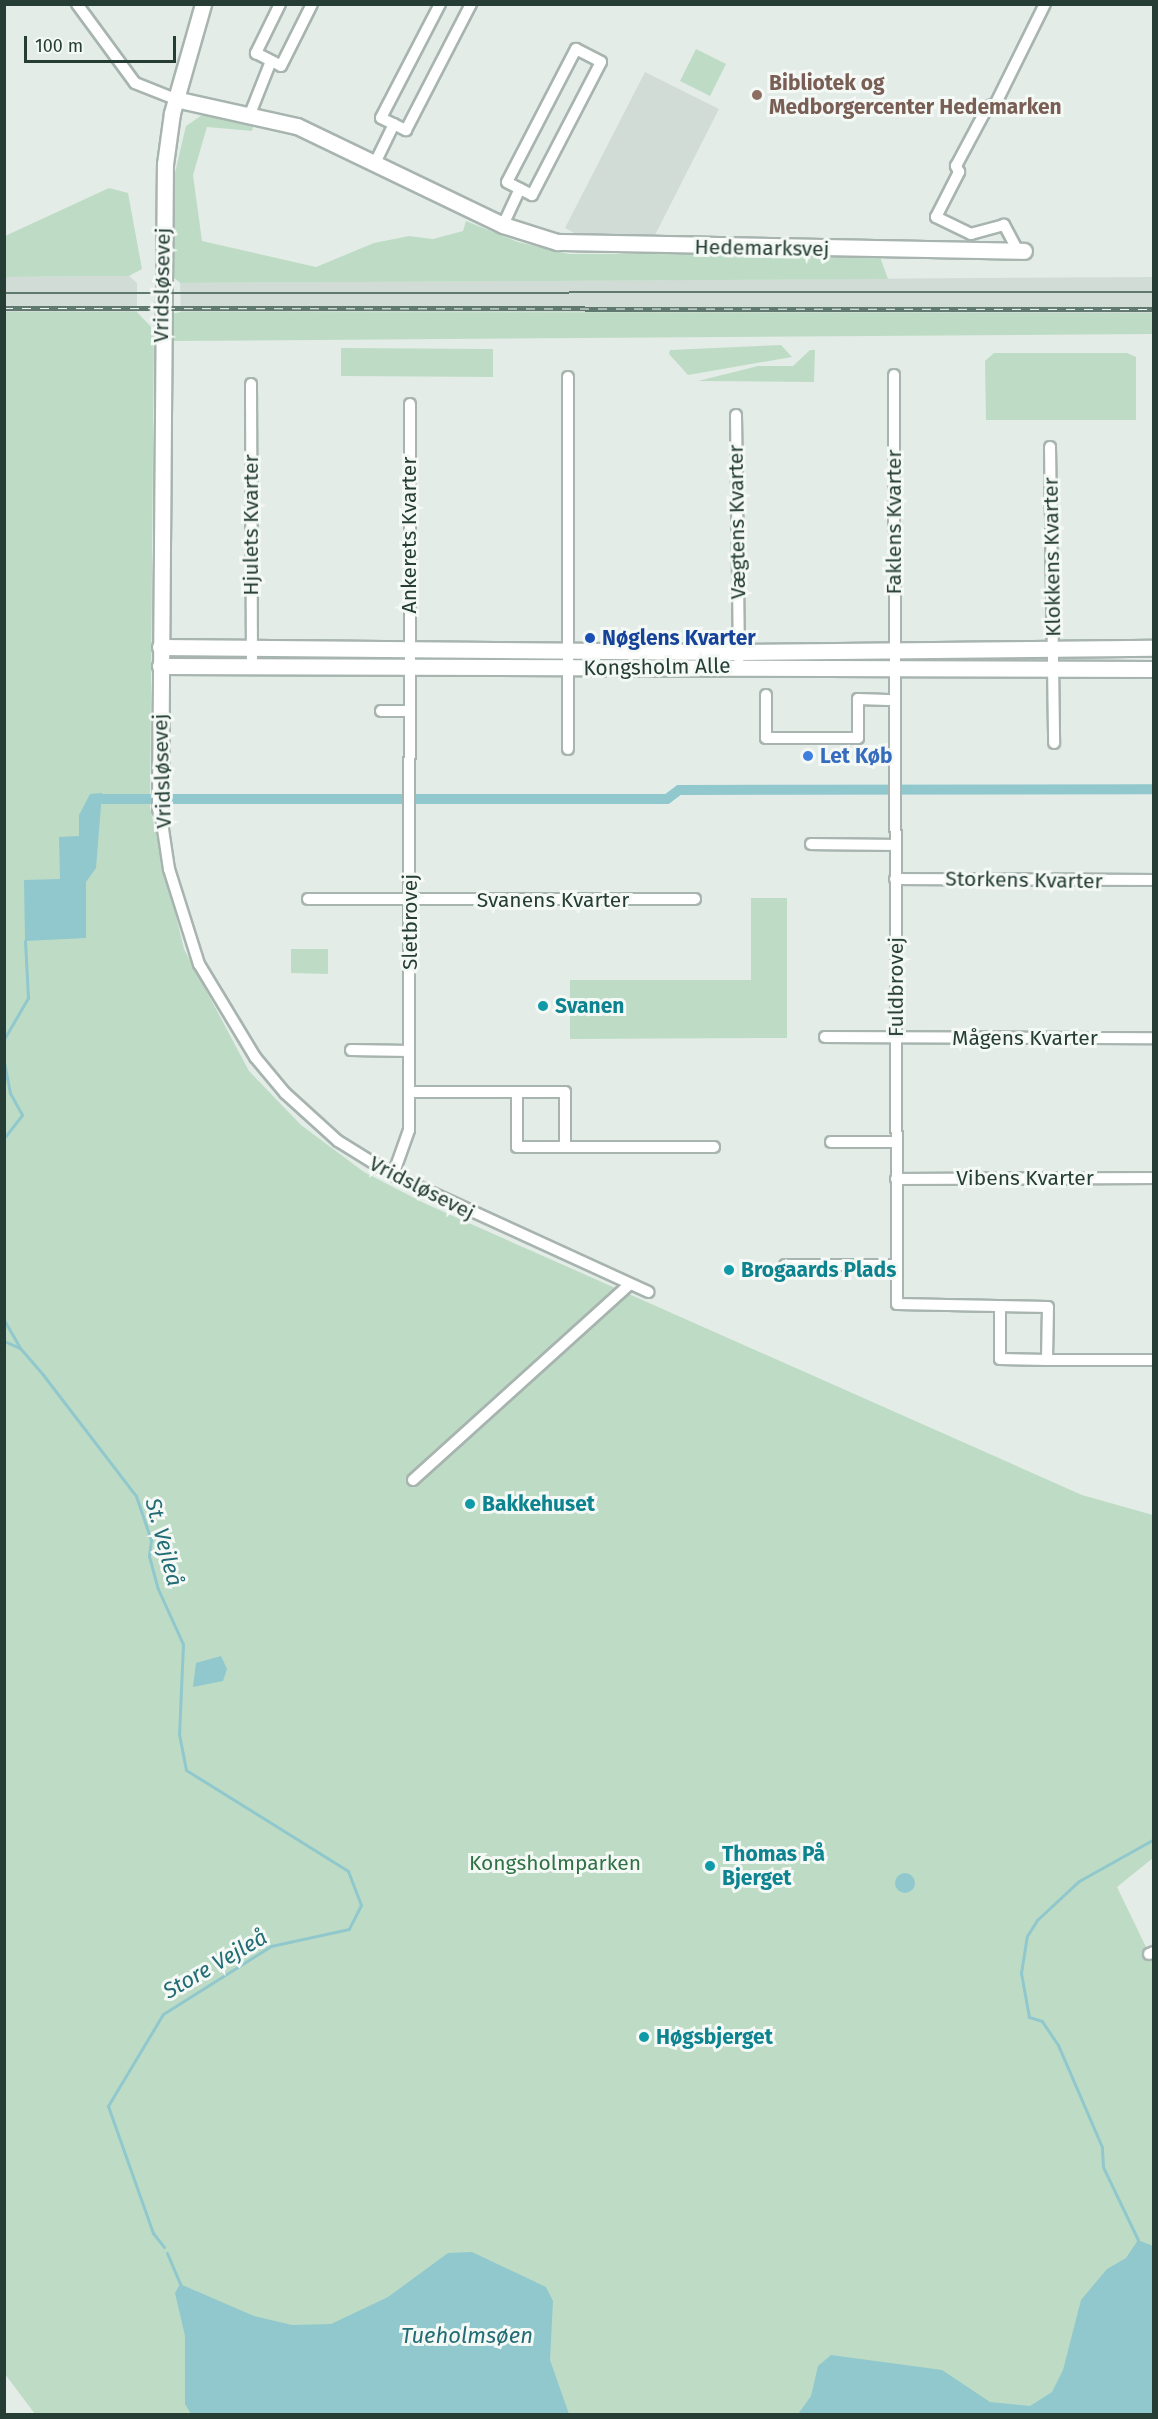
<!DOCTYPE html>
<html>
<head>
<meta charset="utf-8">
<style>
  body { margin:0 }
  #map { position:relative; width:1158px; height:2419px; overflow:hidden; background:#e4ece8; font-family:"Fira Sans",sans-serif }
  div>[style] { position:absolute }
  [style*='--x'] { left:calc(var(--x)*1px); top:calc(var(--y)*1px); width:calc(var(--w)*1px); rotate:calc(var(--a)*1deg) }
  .built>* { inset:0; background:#d2dcd7 }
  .green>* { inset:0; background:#bedcc5 }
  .water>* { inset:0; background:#90c8cd }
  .round { border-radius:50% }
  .stream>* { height:3px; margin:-1.5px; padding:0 1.5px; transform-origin:1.5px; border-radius:1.5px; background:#90c8cd }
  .canal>* { height:10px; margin:-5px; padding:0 5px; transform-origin:5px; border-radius:5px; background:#90c8cd }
  .roads { filter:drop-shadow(2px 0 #a7b4af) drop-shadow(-2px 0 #a7b4af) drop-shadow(0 2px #a7b4af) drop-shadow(0 -2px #a7b4af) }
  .street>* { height:10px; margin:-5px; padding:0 5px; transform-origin:5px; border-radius:5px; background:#fff }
  .secondary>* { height:15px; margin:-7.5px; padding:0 7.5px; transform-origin:7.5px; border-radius:7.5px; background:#fff }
  .tram>* { height:1.5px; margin:-0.75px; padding:0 0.75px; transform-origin:0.75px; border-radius:0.75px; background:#5f7870 }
  .rail>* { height:5px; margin-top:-2.5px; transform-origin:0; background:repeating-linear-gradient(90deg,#f4f9f6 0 9px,#5f7870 0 18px); box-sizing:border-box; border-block:2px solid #5f7870 }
  .dots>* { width:16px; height:16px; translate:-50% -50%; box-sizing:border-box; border:3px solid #f4f9f6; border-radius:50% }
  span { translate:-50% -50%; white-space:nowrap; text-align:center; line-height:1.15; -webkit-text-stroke:6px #f4f9f6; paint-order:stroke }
  .education-label { font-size:21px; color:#785e54; font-weight:700 }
  .left { translate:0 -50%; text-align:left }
  .street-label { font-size:21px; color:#253d35 }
  .transit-label { font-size:21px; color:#164399; font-weight:700 }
  .shop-label { font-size:21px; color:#366cbe; font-weight:700 }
  .culture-label { font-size:21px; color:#0d838f; font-weight:700 }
  .park-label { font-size:21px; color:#317146 }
  .water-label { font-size:22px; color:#226c75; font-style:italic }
  .frame { position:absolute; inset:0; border:6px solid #253d35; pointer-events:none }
  .scale { position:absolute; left:24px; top:36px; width:152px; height:27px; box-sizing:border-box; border:3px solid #253d35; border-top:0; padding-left:8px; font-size:18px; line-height:21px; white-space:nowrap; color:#253d35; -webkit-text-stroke:4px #f4f9f6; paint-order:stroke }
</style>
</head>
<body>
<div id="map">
  <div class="built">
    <i style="clip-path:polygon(645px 72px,719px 109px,655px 235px,576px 234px,565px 228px)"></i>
    <i style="clip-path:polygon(129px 276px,137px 283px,137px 312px,5px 312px,4px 277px)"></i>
    <i style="clip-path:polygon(1153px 277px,1154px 313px,181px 312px,180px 283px)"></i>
  </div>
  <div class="green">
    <i style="clip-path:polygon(696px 49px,726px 64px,710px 96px,680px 81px)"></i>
    <i style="clip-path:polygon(202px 115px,254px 123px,252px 131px,207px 127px,193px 175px,202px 241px,316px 267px,374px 243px,409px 236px,433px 239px,463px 231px,466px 221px,518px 242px,569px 254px,879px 254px,888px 279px,180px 283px,170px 274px,174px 177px,186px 126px)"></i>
    <i style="clip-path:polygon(109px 188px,128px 193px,142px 269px,129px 276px,5px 277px,5px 236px)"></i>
    <i style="clip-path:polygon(5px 312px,137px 312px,154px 330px,150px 808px,184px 949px,249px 1071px,301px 1125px,364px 1172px,426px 1204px,1082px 1495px,1153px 1515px,1153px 1858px,1117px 1887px,1146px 1947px,1153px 1948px,1153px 2414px,35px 2414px,5px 2374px)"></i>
    <i style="clip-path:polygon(1153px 313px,1154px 334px,170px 341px,170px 314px,181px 312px)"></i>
    <i style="clip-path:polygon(781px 345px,792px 357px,688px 375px,669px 354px,670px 350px)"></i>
    <i style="clip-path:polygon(341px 348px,493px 349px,493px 377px,341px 376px)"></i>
    <i style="clip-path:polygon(810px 350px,815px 350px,814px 382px,698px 381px,758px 366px,793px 366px)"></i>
    <i style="clip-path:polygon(994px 353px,1127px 353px,1136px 357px,1136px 420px,986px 420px,985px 361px)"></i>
    <i style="clip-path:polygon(751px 898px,787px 898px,787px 1038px,570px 1039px,570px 980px,751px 980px)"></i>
    <i style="clip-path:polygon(291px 949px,328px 949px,328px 974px,291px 973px)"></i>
  </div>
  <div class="water">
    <i style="clip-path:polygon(102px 793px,96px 868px,86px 882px,86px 938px,25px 941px,24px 880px,60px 879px,59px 837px,79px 836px,79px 815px,90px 794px)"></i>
    <i style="clip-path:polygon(221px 1656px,227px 1669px,223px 1681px,193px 1687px,196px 1663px)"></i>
    <i class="round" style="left:895px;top:1873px;width:20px;height:20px"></i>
    <i style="clip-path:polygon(1138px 2240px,1153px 2246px,1153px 2414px,798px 2414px,811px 2396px,818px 2366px,831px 2355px,942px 2370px,990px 2402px,1030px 2406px,1052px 2392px,1063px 2370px,1081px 2300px,1107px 2269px,1126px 2258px)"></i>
    <i style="clip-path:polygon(472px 2252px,546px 2287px,553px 2301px,550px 2360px,569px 2414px,191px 2414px,185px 2404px,185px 2336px,175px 2293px,180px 2284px,254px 2316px,292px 2325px,331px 2324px,388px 2297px,448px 2253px)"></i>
  </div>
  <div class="stream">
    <i style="--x:4;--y:1039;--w:48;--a:-59.7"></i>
    <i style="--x:28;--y:998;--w:57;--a:-93"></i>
    <i style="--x:4;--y:1062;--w:32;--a:79"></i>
    <i style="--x:10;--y:1093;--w:25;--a:61"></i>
    <i style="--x:22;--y:1115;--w:29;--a:128"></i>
    <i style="--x:4;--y:1320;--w:32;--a:60"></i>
    <i style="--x:4;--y:1341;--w:17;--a:24"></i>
    <i style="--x:20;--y:1348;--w:37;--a:49"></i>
    <i style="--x:44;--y:1376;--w:151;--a:52.5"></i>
    <i style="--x:136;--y:1496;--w:46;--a:71.2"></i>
    <i style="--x:151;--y:1540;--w:16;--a:97"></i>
    <i style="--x:149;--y:1556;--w:34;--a:75"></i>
    <i style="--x:158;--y:1589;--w:60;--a:65.6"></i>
    <i style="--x:183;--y:1644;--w:90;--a:92.5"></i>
    <i style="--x:179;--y:1734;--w:37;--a:79"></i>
    <i style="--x:186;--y:1770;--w:191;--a:31.9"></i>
    <i style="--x:348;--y:1871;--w:36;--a:69"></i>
    <i style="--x:361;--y:1905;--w:27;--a:117"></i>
    <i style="--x:349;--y:1929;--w:80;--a:167.7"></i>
    <i style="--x:271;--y:1946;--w:128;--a:147.8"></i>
    <i style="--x:163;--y:2014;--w:107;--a:120.9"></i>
    <i style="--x:108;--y:2106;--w:135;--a:70.5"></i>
    <i style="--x:153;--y:2233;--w:18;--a:52"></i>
    <i style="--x:1138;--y:2240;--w:81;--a:-115.6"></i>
    <i style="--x:1103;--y:2167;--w:20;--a:-93"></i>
    <i style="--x:1102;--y:2147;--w:111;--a:-113.3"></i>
    <i style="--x:1058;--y:2045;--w:29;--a:-124"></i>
    <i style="--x:1042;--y:2021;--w:14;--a:-163"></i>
    <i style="--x:1029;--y:2017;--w:45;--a:-100.3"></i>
    <i style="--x:1021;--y:1973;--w:37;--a:-81"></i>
    <i style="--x:1027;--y:1936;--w:19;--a:-58"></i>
    <i style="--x:1037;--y:1920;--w:57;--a:-42.9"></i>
    <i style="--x:1079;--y:1881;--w:86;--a:-29.2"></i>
    <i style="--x:167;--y:2253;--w:34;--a:67"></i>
  </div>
  <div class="canal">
    <i style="--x:103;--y:799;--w:564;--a:0"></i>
    <i style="--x:667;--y:799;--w:15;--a:-37"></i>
    <i style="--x:679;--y:790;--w:475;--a:-0.1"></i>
  </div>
  <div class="roads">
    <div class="street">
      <i style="--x:77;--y:4;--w:98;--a:53.7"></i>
      <i style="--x:135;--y:83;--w:43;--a:21.8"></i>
      <i style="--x:280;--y:4;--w:55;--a:116.1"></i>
      <i style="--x:256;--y:53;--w:28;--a:27"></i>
      <i style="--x:281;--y:66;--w:69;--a:-63.4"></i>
      <i style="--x:440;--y:4;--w:128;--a:117.4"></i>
      <i style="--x:381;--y:118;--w:28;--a:26"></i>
      <i style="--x:406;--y:130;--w:142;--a:-62.7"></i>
      <i style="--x:576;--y:49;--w:28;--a:27"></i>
      <i style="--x:601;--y:62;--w:150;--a:117.4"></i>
      <i style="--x:532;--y:195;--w:28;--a:-153"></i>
      <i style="--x:507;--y:182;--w:150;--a:-62.6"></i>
      <i style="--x:250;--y:114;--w:57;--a:-68.4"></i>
      <i style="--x:376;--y:161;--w:41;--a:-64.1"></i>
      <i style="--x:503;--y:225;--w:40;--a:-65"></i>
      <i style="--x:1018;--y:251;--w:30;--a:-118"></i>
      <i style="--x:1004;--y:225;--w:34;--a:165"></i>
      <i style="--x:971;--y:234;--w:39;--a:-154"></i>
      <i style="--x:936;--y:217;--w:51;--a:-62.9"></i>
      <i style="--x:959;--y:172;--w:7;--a:-117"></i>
      <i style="--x:956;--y:166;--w:68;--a:-61.9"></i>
      <i style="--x:988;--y:106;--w:7;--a:-8"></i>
      <i style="--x:995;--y:105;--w:113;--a:-63.7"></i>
      <i style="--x:894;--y:375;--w:929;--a:89.81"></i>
      <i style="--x:897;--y:1304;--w:151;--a:1.1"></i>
      <i style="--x:1048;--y:1307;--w:53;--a:91.1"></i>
      <i style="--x:1047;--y:1360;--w:107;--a:0"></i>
      <i style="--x:251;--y:384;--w:281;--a:89.8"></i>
      <i style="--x:736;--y:415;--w:243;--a:89.3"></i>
      <i style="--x:1050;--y:447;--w:296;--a:89.2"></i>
      <i style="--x:766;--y:695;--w:43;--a:90"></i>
      <i style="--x:766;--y:738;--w:92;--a:0"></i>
      <i style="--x:858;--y:738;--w:39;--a:-90"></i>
      <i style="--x:858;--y:699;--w:37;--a:2"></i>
      <i style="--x:381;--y:711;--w:27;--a:0"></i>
      <i style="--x:568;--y:749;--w:372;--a:-90"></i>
      <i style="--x:160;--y:809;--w:61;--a:81.5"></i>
      <i style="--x:169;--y:869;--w:100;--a:72.5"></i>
      <i style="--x:199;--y:964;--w:109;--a:58.9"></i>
      <i style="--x:255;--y:1057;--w:47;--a:50.2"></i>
      <i style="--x:285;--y:1093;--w:72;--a:42.2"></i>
      <i style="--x:338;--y:1141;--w:65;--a:31.7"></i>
      <i style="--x:393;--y:1175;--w:281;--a:24.6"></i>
      <i style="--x:811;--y:844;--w:84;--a:0.7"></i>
      <i style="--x:895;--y:879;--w:259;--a:0.2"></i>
      <i style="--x:308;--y:899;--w:387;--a:0"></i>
      <i style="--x:825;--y:1037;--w:329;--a:0.2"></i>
      <i style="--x:351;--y:1050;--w:58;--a:1"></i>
      <i style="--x:409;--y:1092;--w:108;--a:0"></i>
      <i style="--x:517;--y:1092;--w:55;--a:90"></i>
      <i style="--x:517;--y:1147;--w:197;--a:0"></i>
      <i style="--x:517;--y:1092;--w:48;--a:0"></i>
      <i style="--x:565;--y:1092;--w:55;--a:90"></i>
      <i style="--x:831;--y:1142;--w:65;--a:0"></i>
      <i style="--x:393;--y:1175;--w:48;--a:-70.4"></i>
      <i style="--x:409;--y:1130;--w:726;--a:-89.92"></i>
      <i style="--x:896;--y:1179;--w:258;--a:-0.2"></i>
      <i style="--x:785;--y:1265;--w:112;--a:0"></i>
      <i style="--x:1000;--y:1306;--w:53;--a:90"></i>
      <i style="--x:1000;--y:1359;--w:47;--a:1.2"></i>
      <i style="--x:413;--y:1480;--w:292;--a:-42.1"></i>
      <i style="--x:1149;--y:1954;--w:5;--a:-22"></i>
    </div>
    <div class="secondary">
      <i style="--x:175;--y:99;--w:125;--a:12.5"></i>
      <i style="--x:297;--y:126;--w:229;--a:25.7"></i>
      <i style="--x:503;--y:225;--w:57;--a:17.5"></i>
      <i style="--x:557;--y:242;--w:467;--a:1.1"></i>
      <i style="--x:160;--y:647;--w:578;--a:0.5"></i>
      <i style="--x:738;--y:652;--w:416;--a:-0.6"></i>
      <i style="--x:160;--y:666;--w:994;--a:0.17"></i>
      <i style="--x:160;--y:809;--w:645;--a:-89.56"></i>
      <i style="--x:165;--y:164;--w:51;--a:-82.2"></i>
      <i style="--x:172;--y:113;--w:113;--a:-74.1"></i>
    </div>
  </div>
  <div class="tram">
    <i style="--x:4;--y:293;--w:1150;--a:-0.05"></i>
  </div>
  <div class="rail">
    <i style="--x:4;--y:308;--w:1150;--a:0.05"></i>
  </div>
  <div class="dots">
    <i style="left:757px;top:95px;background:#8d6e63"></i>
    <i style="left:590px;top:638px;background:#1a4fb4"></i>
    <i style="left:808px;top:756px;background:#3f7fe0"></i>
    <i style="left:543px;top:1006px;background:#0f9aa8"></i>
    <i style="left:729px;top:1270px;background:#0f9aa8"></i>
    <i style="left:470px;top:1504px;background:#0f9aa8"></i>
    <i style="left:710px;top:1866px;background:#0f9aa8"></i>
    <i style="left:644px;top:2037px;background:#0f9aa8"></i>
  </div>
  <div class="education-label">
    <span class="left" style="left:769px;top:95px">Bibliotek og<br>Medborgercenter Hedemarken</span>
  </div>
  <div class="street-label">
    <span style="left:762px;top:248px;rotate:1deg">Hedemarksvej</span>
    <span style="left:162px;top:285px;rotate:-89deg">Vridsløsevej</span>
    <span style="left:737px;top:522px;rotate:-91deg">Vægtens Kvarter</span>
    <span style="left:894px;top:522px;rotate:-90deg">Faklens Kvarter</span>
    <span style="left:251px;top:525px;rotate:-90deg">Hjulets Kvarter</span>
    <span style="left:409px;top:535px;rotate:-90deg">Ankerets Kvarter</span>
    <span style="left:1052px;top:557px;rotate:-91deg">Klokkens Kvarter</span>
    <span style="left:657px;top:667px;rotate:-1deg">Kongsholm Alle</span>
    <span style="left:162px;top:771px;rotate:-92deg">Vridsløsevej</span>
    <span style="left:1024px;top:880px;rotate:1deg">Storkens Kvarter</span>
    <span style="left:553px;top:900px">Svanens Kvarter</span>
    <span style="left:410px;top:922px;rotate:-90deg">Sletbrovej</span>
    <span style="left:896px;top:987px;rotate:-90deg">Fuldbrovej</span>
    <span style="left:1025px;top:1038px">Mågens Kvarter</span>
    <span style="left:1025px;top:1178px">Vibens Kvarter</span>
    <span style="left:422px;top:1188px;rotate:27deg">Vridsløsevej</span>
  </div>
  <div class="transit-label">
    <span class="left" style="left:602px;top:638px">Nøglens Kvarter</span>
  </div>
  <div class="shop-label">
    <span class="left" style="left:820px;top:756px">Let Køb</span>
  </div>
  <div class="culture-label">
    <span class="left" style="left:555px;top:1006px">Svanen</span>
    <span class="left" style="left:741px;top:1270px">Brogaards Plads</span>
    <span class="left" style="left:482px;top:1504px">Bakkehuset</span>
    <span class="left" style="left:722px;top:1866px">Thomas På<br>Bjerget</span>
    <span class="left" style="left:656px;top:2037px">Høgsbjerget</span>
  </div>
  <div class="park-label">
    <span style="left:555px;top:1863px">Kongsholmparken</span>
  </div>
  <div class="water-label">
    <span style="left:164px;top:1542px;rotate:75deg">St. Vejleå</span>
    <span style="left:215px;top:1964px;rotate:-30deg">Store Vejleå</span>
    <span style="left:467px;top:2336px">Tueholmsøen</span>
  </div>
  <div class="frame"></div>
  <div class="scale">100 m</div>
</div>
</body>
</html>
